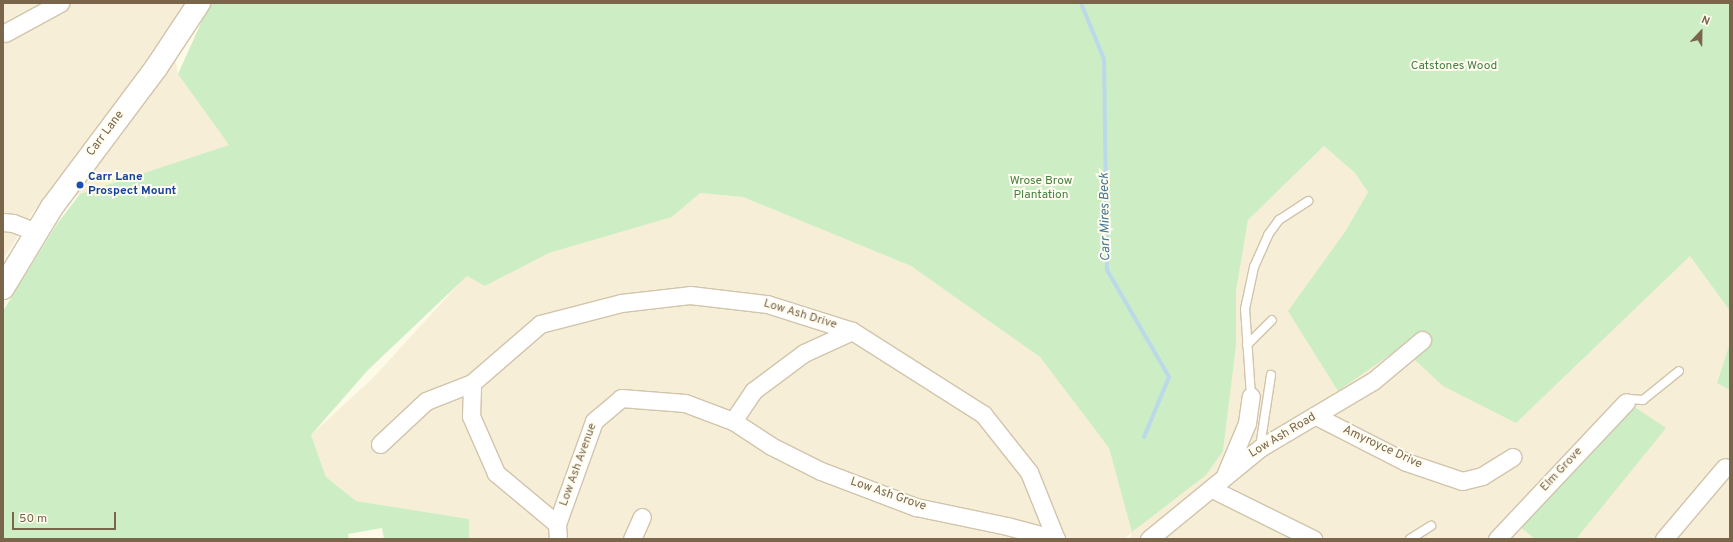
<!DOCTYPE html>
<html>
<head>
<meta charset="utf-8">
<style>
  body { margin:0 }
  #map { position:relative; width:1733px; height:542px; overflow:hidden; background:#fefae8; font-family:Overpass,sans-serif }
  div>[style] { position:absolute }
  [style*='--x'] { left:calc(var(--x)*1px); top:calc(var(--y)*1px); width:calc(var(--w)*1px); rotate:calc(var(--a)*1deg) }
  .residential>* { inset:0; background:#f6eed6 }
  .green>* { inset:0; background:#cdedc5 }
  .stream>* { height:4px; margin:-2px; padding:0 2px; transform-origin:2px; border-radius:2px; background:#bbd9e9 }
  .roads { filter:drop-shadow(1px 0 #d1c4ac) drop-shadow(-1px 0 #d1c4ac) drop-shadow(0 1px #d1c4ac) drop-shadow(0 -1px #d1c4ac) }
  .lane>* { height:8px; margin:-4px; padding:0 4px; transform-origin:4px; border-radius:4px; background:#fff }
  .street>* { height:17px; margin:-8.5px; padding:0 8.5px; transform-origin:8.5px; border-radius:8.5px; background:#fff }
  .secondary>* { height:22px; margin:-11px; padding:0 11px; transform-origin:11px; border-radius:11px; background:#fff }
  .dots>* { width:11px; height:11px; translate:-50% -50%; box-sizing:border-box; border:2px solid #fffcf0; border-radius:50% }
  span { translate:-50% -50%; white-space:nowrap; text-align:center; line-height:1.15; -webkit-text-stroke:4px #fffcf0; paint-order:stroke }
  .park-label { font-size:12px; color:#468141 }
  .street-label { font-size:12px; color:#7a654a }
  .transit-label { font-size:12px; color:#164399; font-weight:700 }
  .left { translate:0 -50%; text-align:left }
  .water-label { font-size:13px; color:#447895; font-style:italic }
  .frame { position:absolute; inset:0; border:4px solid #7a654a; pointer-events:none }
  .north { position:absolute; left:1681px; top:12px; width:40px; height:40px; -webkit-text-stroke:3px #fffcf0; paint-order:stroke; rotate:22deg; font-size:11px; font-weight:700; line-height:16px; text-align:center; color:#7a654a }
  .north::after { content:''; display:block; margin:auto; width:14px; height:18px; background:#7a654a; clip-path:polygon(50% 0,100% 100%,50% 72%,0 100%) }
  .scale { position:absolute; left:12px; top:512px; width:104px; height:18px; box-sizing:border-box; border:2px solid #7a654a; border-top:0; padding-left:5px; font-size:12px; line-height:14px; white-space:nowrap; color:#7a654a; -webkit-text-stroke:3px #fffcf0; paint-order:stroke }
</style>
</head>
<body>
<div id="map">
  <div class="residential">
    <i style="clip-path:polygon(3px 3px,192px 3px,172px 39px,178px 74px,229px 145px,35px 209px,3px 260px)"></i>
    <i style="clip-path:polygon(1324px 146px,1355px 173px,1368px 192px,1345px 232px,1401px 347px,1516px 422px,1690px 256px,1730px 311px,1730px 343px,1717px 383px,1730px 390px,1730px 539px,1130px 539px,1132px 533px,1124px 539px,469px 539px,469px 519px,356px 501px,326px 477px,311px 435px,373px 378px,467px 275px,485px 286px,549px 253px,672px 217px,700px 193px,743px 197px,911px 266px,1040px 357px,1109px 448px,1133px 532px,1223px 451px,1236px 346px,1236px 291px,1248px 220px)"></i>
  </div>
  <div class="green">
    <i style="clip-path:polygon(210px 3px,1730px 3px,1730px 311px,1690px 256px,1516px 423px,1443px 386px,1401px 347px,1338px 391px,1288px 311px,1345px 232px,1368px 192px,1355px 173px,1324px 146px,1248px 220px,1236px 291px,1236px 346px,1223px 451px,1206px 475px,1132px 532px,1109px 448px,1040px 357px,911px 266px,743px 197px,700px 193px,672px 217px,549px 253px,485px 286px,467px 276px,368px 370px,311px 435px,326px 477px,356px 501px,469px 519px,469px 539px,384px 539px,382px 528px,348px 534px,349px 539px,3px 539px,3px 311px,57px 224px,80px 194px,229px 145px,178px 74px)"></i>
    <i style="clip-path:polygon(1730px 343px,1730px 390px,1717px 383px)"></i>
    <i style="clip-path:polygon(1633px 406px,1666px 428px,1576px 539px,1535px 539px,1519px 526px)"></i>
  </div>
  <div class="stream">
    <i style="--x:1081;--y:3;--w:61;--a:67.7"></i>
    <i style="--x:1104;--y:59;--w:211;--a:89.2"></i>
    <i style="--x:1107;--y:270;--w:124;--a:59.9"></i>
    <i style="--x:1169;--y:377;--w:65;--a:112.6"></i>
  </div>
  <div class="roads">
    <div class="lane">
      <i style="--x:1247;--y:345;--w:35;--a:-45"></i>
      <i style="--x:1251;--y:396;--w:87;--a:-93.9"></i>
      <i style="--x:1245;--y:309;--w:43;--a:-77.9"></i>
      <i style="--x:1254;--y:267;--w:35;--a:-66"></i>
      <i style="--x:1268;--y:235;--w:19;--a:-54"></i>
      <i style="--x:1279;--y:220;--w:35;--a:-33"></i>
      <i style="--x:1626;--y:402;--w:4;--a:-45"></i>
      <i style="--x:1629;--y:399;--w:14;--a:4"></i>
      <i style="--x:1643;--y:400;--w:46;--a:-38.9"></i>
      <i style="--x:1260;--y:447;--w:73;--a:-81.3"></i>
      <i style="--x:1410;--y:539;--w:25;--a:-32"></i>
    </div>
    <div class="street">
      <i style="--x:5;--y:33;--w:63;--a:-28.6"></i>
      <i style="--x:3;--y:222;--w:10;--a:6"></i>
      <i style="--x:13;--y:223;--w:26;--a:21"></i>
      <i style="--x:1316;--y:416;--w:101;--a:27.1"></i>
      <i style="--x:1406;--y:462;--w:59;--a:18.7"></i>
      <i style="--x:1462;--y:481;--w:21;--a:-14"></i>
      <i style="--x:1482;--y:476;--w:36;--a:-32"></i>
      <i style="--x:733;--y:421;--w:45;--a:33.3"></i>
      <i style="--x:771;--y:446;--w:56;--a:26.6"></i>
      <i style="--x:821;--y:471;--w:102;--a:20.8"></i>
      <i style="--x:916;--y:507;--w:93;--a:11.8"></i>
      <i style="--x:1007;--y:526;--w:51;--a:14.9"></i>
      <i style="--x:380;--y:444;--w:63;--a:-43.1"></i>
      <i style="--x:426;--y:401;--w:49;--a:-21.4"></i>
      <i style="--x:1226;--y:473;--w:54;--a:-67.2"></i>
      <i style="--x:1247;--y:423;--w:27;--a:-82"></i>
      <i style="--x:1212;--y:489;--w:113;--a:26.3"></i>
      <i style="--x:557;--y:524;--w:109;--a:-70.2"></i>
      <i style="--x:594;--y:421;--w:35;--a:-40"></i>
      <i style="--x:621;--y:398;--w:64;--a:4.5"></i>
      <i style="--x:685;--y:403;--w:51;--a:20.6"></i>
      <i style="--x:733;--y:421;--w:36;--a:-56"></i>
      <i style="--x:753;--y:391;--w:64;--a:-36.7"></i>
      <i style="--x:804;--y:353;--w:53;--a:-24.6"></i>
      <i style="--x:558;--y:539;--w:15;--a:-94"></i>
      <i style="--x:557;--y:524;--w:80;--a:-140.1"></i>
      <i style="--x:496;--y:473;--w:62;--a:-113.7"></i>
      <i style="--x:471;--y:416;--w:33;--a:-88"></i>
      <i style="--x:472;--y:383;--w:90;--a:-40.9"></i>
      <i style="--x:540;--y:324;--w:84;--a:-14.5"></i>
      <i style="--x:621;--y:303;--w:69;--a:-6.6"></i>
      <i style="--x:690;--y:295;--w:78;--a:6.7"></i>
      <i style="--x:767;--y:304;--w:89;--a:17.6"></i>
      <i style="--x:852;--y:331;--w:155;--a:32.4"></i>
      <i style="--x:983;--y:414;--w:74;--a:51.6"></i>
      <i style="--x:1029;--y:472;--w:72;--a:68.1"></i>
      <i style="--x:632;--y:539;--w:24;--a:-66"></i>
      <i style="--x:1149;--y:539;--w:144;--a:-39.3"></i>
      <i style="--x:1260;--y:448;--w:131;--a:-30.7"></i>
      <i style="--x:1373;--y:381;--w:64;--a:-39.9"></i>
      <i style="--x:1497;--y:539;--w:188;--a:-46.7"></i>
      <i style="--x:1664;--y:539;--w:94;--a:-49.7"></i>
    </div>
    <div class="secondary">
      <i style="--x:3;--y:288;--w:95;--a:-58.8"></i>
      <i style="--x:52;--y:207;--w:174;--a:-53.2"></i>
      <i style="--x:156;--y:68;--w:78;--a:-56.5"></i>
    </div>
  </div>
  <div class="dots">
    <i style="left:80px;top:185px;background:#1a4fb4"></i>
  </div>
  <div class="park-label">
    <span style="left:1454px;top:67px">Catstones Wood</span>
    <span style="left:1041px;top:189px">Wrose Brow<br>Plantation</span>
  </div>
  <div class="street-label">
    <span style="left:106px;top:134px;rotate:-53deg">Carr Lane</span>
    <span style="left:800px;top:315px;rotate:17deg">Low Ash Drive</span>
    <span style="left:1283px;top:436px;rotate:-31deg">Low Ash Road</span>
    <span style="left:1382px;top:448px;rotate:25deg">Amyroyce Drive</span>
    <span style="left:579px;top:465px;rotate:-70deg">Low Ash Avenue</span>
    <span style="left:1562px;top:470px;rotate:-47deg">Elm Grove</span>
    <span style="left:888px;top:495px;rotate:19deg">Low Ash Grove</span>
  </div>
  <div class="transit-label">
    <span class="left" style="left:88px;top:185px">Carr Lane<br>Prospect Mount</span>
  </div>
  <div class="water-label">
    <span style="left:1106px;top:217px;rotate:-91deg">Carr Mires Beck</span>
  </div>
  <div class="frame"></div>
  <div class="north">N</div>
  <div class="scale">50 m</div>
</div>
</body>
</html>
